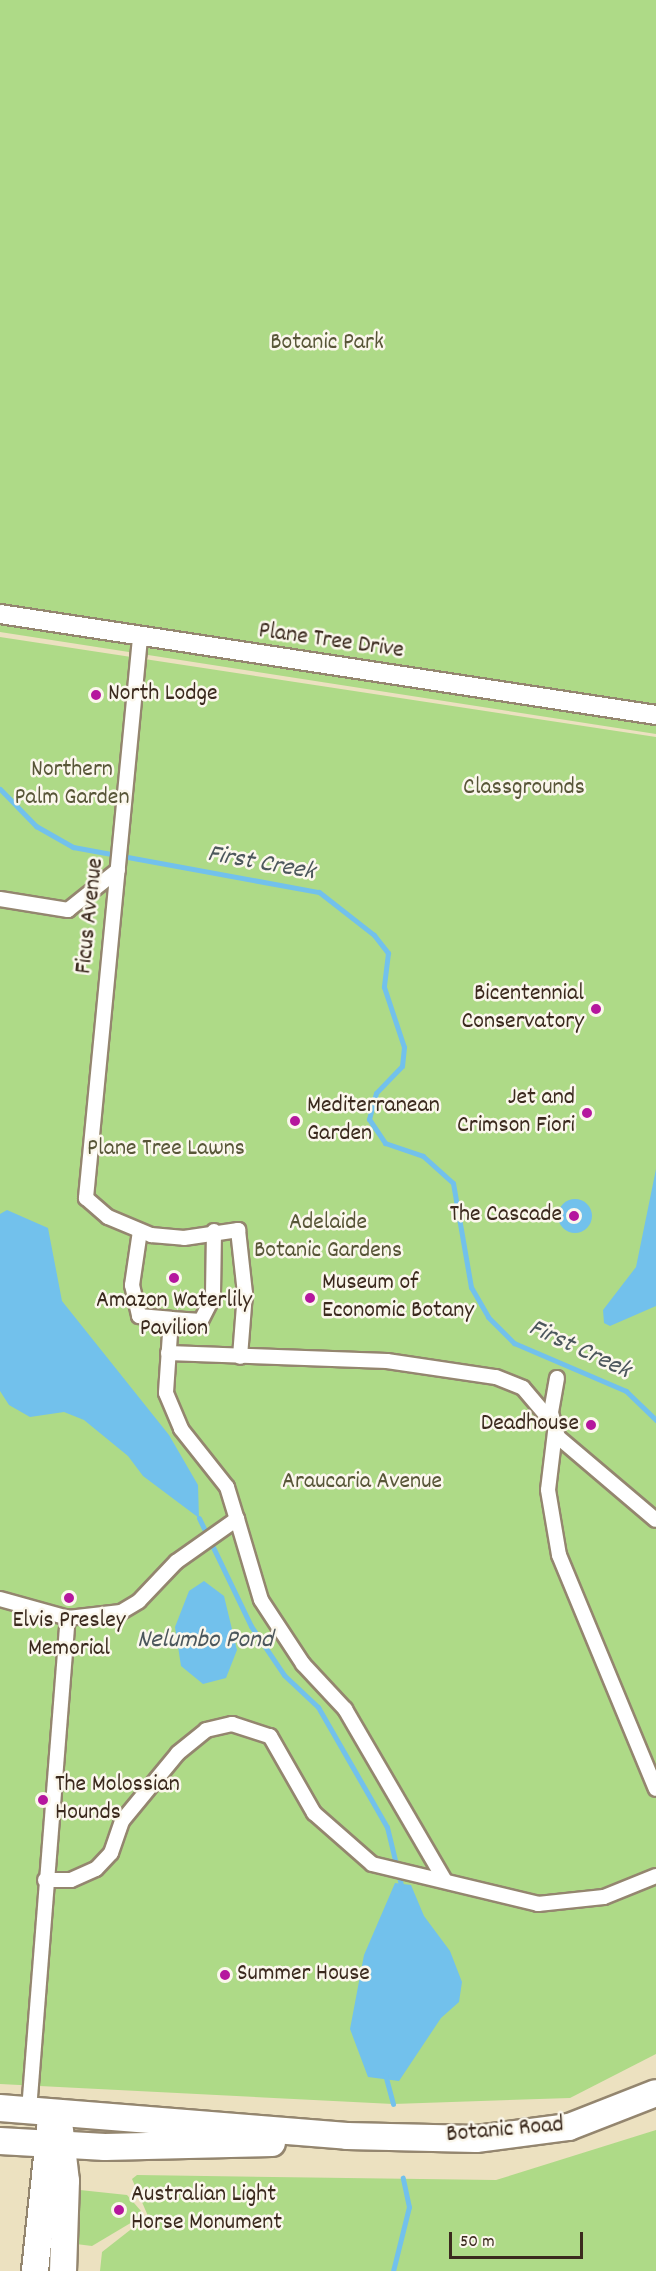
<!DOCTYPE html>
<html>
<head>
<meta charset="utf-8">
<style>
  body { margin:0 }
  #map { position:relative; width:656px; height:2271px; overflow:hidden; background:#ece1c0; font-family:Dekko,sans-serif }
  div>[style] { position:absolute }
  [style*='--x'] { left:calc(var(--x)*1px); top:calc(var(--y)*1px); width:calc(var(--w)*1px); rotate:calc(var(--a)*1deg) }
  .green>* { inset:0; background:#aeda87 }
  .water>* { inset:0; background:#72c1ec }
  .round { border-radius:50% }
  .stream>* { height:5px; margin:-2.5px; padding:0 2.5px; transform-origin:2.5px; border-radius:2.5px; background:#72c1ec }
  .roads { filter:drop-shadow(2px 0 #94866f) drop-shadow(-2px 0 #94866f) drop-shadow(0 2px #94866f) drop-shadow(0 -2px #94866f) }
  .pedestrian>* { height:14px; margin:-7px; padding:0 7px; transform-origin:7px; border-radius:7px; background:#fff }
  .minor>* { height:18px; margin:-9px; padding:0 9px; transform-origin:9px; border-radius:9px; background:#fff }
  .secondary>* { height:26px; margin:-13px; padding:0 13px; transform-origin:13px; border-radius:13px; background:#fff }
  .dots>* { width:16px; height:16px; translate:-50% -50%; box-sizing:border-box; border:3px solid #fbf7ec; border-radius:50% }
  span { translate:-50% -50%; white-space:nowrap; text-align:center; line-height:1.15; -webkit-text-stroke:5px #fbf7ec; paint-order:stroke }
  .park-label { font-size:24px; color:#585638 }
  .street-label { font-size:24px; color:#3b2a1e }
  .poi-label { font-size:24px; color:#3b2a1e }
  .left { translate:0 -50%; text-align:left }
  .right { translate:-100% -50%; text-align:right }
  .water-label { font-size:26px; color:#4c575c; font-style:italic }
  .scale { position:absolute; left:449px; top:2232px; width:134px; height:27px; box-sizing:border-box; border:3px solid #3b2a1e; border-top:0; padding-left:8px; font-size:18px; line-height:21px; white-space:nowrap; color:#3b2a1e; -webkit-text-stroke:4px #fbf7ec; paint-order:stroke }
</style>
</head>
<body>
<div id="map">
  <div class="green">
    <i style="clip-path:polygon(0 0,656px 0,656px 734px,0 632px)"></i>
    <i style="clip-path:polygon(0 637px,656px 737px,656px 2054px,570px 2098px,393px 2104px,0 2084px)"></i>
    <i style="clip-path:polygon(656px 2130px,656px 2271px,100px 2271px,102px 2252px,148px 2216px,132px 2179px,137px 2175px,496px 2180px)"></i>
    <i style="clip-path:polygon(80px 2190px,127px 2195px,141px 2211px,139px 2218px,92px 2246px,76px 2244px)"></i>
  </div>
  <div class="water">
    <i style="clip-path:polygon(656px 1169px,656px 1306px,610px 1326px,604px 1323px,603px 1310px,636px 1267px)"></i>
    <i class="round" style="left:558px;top:1199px;width:34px;height:34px"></i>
    <i style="clip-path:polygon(7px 1210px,48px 1228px,62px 1301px,169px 1435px,198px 1485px,199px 1518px,143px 1476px,128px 1456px,84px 1420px,64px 1412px,30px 1417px,9px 1405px,0 1391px,0 1214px)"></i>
    <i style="clip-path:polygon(204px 1581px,224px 1596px,237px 1650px,226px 1678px,203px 1684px,181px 1666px,175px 1627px,189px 1591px)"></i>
    <i style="clip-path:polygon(395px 1883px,411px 1885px,424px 1916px,450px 1951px,462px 1982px,459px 2002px,441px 2018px,399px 2081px,368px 2077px,350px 2029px,364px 1955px)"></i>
  </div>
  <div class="stream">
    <i style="--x:0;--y:789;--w:52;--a:45.8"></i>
    <i style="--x:36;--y:826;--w:43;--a:29.6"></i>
    <i style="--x:73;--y:847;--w:250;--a:10.4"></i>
    <i style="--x:319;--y:892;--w:70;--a:38"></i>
    <i style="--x:374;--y:935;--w:23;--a:52"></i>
    <i style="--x:388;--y:953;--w:34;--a:97"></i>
    <i style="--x:384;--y:987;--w:63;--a:71.6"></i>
    <i style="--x:404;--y:1047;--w:19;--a:96"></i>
    <i style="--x:402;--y:1066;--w:37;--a:134"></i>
    <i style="--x:376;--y:1093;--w:27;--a:105"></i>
    <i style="--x:369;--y:1119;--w:29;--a:56"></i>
    <i style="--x:385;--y:1143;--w:40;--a:18.9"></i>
    <i style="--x:423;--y:1156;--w:40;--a:42"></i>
    <i style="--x:453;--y:1183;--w:106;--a:80.2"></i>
    <i style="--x:471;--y:1287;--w:34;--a:60"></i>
    <i style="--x:488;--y:1317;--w:37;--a:45"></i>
    <i style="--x:514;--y:1343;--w:122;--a:23.2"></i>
    <i style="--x:626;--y:1391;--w:42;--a:44"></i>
    <i style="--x:199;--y:1518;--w:120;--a:64.3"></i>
    <i style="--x:251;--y:1626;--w:59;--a:56"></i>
    <i style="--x:284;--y:1675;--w:47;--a:43.3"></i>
    <i style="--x:318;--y:1707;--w:138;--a:60.1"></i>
    <i style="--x:387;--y:1827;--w:64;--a:76.4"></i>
    <i style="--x:385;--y:2074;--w:31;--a:75"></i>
    <i style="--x:393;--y:2271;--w:66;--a:-76"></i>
    <i style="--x:409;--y:2207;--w:30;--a:-102"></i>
  </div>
  <div class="roads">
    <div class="pedestrian">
      <i style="--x:140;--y:638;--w:563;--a:95.51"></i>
      <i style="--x:86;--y:1198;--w:29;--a:41"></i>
      <i style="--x:108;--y:1217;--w:47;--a:22.7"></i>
      <i style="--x:151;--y:1235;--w:33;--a:5"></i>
      <i style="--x:184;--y:1238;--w:55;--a:-8.4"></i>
      <i style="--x:238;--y:1230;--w:63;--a:83.7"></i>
      <i style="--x:245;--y:1293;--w:64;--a:94.5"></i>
      <i style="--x:0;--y:899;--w:69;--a:9.2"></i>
      <i style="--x:68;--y:910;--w:64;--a:-38.7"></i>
      <i style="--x:140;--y:1231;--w:55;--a:98.4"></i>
      <i style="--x:132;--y:1285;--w:32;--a:77"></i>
      <i style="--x:139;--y:1316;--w:32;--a:5"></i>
      <i style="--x:214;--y:1231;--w:66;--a:90.9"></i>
      <i style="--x:213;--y:1297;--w:27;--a:117"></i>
      <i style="--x:201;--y:1321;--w:30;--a:-176"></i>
      <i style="--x:171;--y:1319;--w:74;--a:93.9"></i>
      <i style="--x:166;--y:1393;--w:39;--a:67"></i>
      <i style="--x:181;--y:1429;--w:74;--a:51.6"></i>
      <i style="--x:227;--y:1487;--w:34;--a:73"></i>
      <i style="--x:168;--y:1353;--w:219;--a:2.1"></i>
      <i style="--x:387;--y:1361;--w:110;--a:8.4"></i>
      <i style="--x:496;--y:1377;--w:29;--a:22"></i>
      <i style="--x:523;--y:1388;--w:43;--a:49.7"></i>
      <i style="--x:557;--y:1378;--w:36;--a:100"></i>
      <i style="--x:551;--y:1413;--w:25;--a:74"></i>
      <i style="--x:558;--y:1437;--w:128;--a:40.3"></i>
      <i style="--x:555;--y:1432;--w:58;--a:96.9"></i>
      <i style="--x:548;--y:1490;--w:66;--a:80.4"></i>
      <i style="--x:559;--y:1555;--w:253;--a:67.5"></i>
      <i style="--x:0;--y:1599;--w:71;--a:15.6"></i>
      <i style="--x:68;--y:1618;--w:53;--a:-6.5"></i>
      <i style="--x:121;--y:1612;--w:21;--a:-31"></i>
      <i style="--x:139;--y:1601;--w:54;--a:-46.5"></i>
      <i style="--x:176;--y:1562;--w:75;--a:-35.2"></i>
      <i style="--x:237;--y:1519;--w:84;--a:73.5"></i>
      <i style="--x:261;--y:1600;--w:77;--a:56.7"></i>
      <i style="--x:303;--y:1664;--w:62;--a:47"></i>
      <i style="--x:345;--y:1709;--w:197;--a:59.8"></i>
      <i style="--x:45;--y:1880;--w:26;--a:0"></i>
      <i style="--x:71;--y:1880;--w:27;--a:-24"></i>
      <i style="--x:96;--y:1869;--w:22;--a:-47"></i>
      <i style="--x:111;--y:1853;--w:34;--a:-71"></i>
      <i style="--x:122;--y:1821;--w:88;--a:-50.5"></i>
      <i style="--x:178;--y:1753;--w:36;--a:-39"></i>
      <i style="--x:206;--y:1730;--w:27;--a:-13"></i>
      <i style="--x:232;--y:1724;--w:40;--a:18"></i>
      <i style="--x:270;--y:1736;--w:89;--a:60.3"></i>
      <i style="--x:314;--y:1813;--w:77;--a:41.3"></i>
      <i style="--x:372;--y:1864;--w:171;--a:13.5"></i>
      <i style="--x:538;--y:1904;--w:66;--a:-6.1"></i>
      <i style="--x:604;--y:1897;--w:56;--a:-22"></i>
      <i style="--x:29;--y:2110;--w:494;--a:-85.5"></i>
    </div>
    <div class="minor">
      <i style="--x:0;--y:614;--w:664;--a:8.75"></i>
    </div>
    <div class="secondary">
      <i style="--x:0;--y:2108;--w:348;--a:4.6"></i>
      <i style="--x:347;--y:2136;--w:129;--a:1.3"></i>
      <i style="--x:476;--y:2139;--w:94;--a:-7.4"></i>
      <i style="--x:569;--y:2127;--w:93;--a:-21.3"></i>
      <i style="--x:60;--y:2130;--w:51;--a:83.3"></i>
      <i style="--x:66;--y:2181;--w:90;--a:91.9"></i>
      <i style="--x:0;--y:2141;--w:105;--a:3.3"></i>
      <i style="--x:105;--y:2147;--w:167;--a:-1.4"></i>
      <i style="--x:35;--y:2271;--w:144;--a:-84"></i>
    </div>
  </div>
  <div class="dots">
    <i style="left:96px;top:695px;background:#b5179e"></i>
    <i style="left:596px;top:1009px;background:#b5179e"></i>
    <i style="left:587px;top:1113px;background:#b5179e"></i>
    <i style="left:295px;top:1121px;background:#b5179e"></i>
    <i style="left:574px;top:1216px;background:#b5179e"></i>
    <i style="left:174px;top:1278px;background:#b5179e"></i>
    <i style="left:310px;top:1298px;background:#b5179e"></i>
    <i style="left:591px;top:1425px;background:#b5179e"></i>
    <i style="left:69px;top:1598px;background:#b5179e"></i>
    <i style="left:43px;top:1800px;background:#b5179e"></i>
    <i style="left:225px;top:1975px;background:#b5179e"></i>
    <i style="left:119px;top:2210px;background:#b5179e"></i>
  </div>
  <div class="park-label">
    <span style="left:327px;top:344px">Botanic Park</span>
    <span style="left:72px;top:785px">Northern<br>Palm Garden</span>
    <span style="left:524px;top:789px">Classgrounds</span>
    <span style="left:166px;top:1150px">Plane Tree Lawns</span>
    <span style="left:328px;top:1238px">Adelaide<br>Botanic Gardens</span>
    <span style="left:362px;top:1483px">Araucaria Avenue</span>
  </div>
  <div class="street-label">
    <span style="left:331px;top:642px;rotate:8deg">Plane Tree Drive</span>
    <span style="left:91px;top:916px;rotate:-84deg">Ficus Avenue</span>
    <span style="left:505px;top:2131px;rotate:-5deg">Botanic Road</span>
  </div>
  <div class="poi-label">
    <span class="left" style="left:108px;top:695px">North Lodge</span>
    <span class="right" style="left:584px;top:1009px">Bicentennial<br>Conservatory</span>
    <span class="right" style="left:575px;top:1113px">Jet and<br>Crimson Fiori</span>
    <span class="left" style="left:307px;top:1121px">Mediterranean<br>Garden</span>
    <span class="right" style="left:562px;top:1216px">The Cascade</span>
    <span class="left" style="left:322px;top:1298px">Museum of<br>Economic Botany</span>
    <span style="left:174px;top:1316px">Amazon Waterlily<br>Pavilion</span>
    <span class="right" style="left:579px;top:1425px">Deadhouse</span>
    <span style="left:69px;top:1636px">Elvis Presley<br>Memorial</span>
    <span class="left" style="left:55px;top:1800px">The Molossian<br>Hounds</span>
    <span class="left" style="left:237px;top:1975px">Summer House</span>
    <span class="left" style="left:131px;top:2210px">Australian Light<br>Horse Monument</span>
  </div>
  <div class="water-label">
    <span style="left:261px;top:864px;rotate:10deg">First Creek</span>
    <span style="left:579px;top:1350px;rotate:25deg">First Creek</span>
    <span style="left:205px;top:1641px">Nelumbo Pond</span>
  </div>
  <div class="scale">50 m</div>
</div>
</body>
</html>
